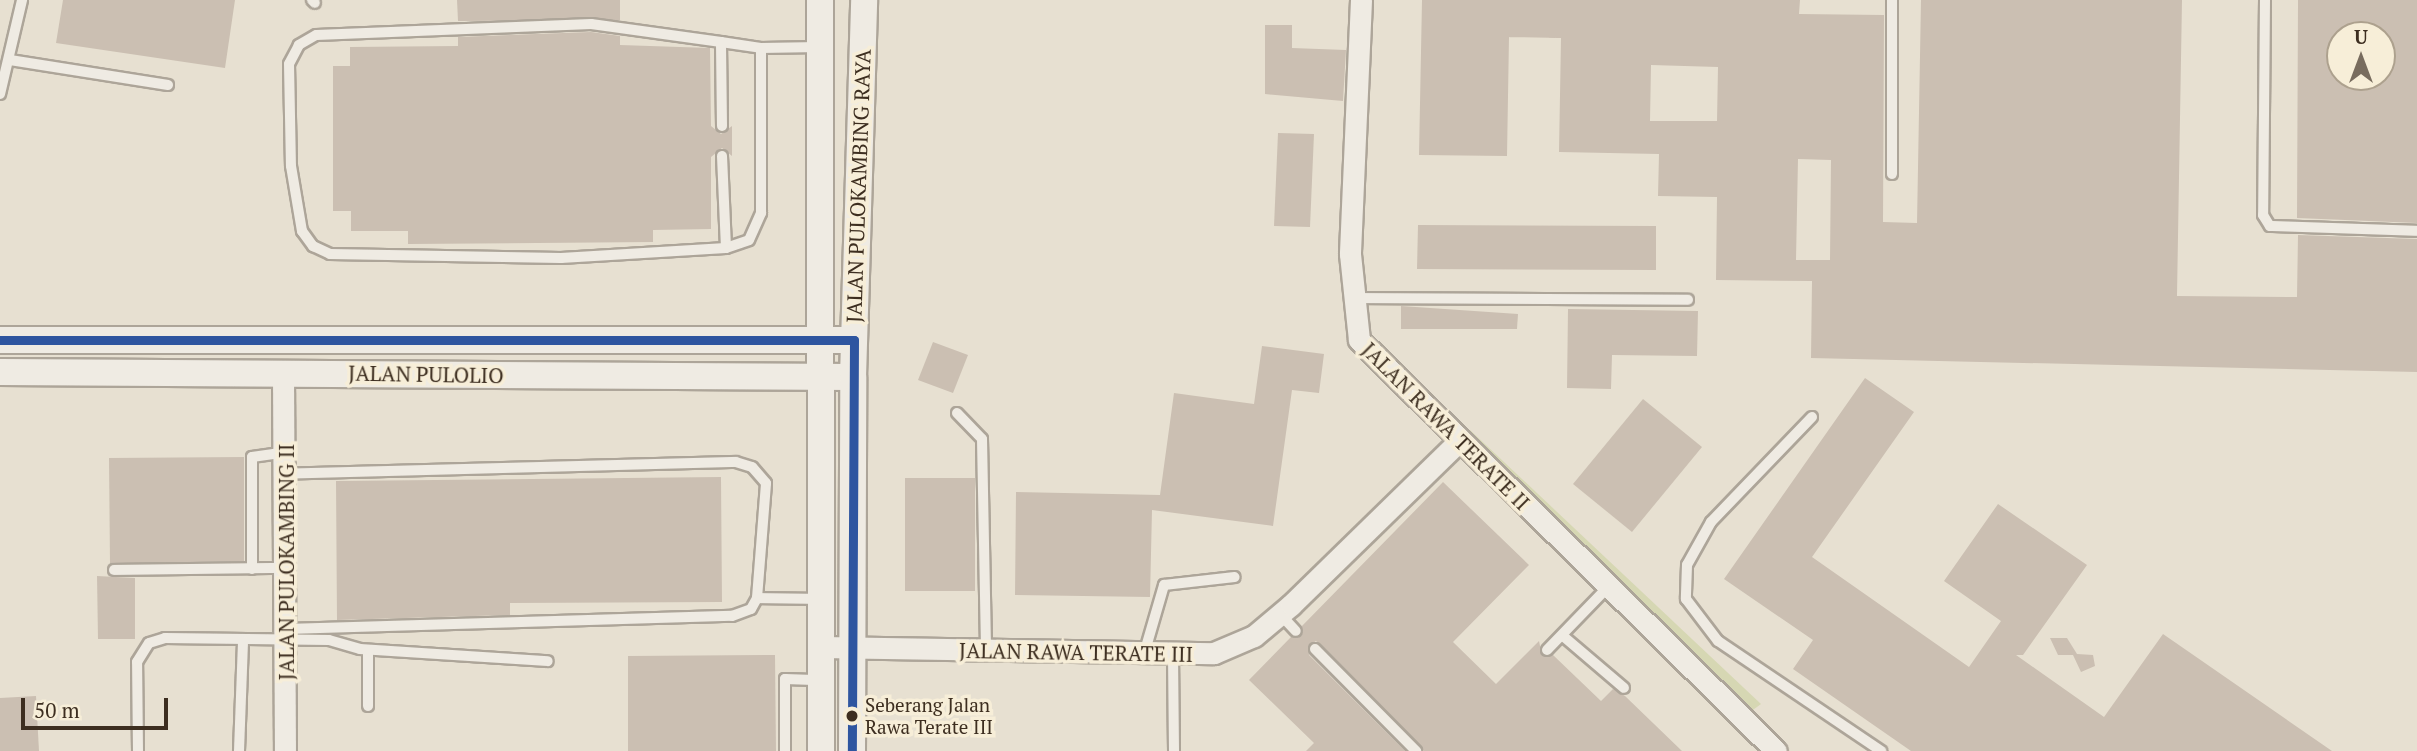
<!DOCTYPE html>
<html>
<head>
<meta charset="utf-8">
<style>
  body { margin:0 }
  #map { position:relative; width:2417px; height:751px; overflow:hidden; background:#e7e0d1; font-family:"PT Serif",serif }
  div>[style] { position:absolute }
  [style*='--x'] { left:calc(var(--x)*1px); top:calc(var(--y)*1px); width:calc(var(--w)*1px); rotate:calc(var(--a)*1deg) }
  .green>* { inset:0; background:#d6d7b3 }
  .building>* { inset:0; background:#cbbfb2 }
  .roads { filter:drop-shadow(2px 0 #ada599) drop-shadow(-2px 0 #ada599) drop-shadow(0 2px #ada599) drop-shadow(0 -2px #ada599) }
  .service>* { height:10px; margin:-5px; padding:0 5px; transform-origin:5px; border-radius:5px; background:#efebe3 }
  .minor>* { height:21px; margin:-10.5px; padding:0 10.5px; transform-origin:10.5px; border-radius:10.5px; background:#efebe3 }
  .tertiary>* { height:26px; margin:-13px; padding:0 13px; transform-origin:13px; border-radius:13px; background:#efebe3 }
  .bus-1>* { height:9px; margin:-4.5px; padding:0 4.5px; transform-origin:4.5px; border-radius:4.5px; background:#2e55a0 }
  .dots>* { width:19px; height:19px; translate:-50% -50%; box-sizing:border-box; border:4px solid #f7eed8; border-radius:50% }
  span { translate:-50% -50%; white-space:nowrap; text-align:center; line-height:1.15; -webkit-text-stroke:7px #f7eed8; paint-order:stroke }
  .bus-label { font-size:19px; color:#3d2e20 }
  .left { translate:0 -50%; text-align:left }
  .street-label { font-size:21px; color:#3d2e20 }
  .north { position:absolute; left:2326px; top:21px; width:70px; height:70px; box-sizing:border-box; background:#f7eed8; border:2px solid #ada18e; border-radius:50%; rotate:0deg; font-size:19px; font-weight:700; line-height:28px; text-align:center; color:#3d2e20 }
  .north::after { content:''; display:block; margin:auto; width:24px; height:32px; background:#786c5e; clip-path:polygon(50% 0,100% 100%,50% 72%,0 100%) }
  .scale { position:absolute; left:21px; top:698px; width:147px; height:32px; box-sizing:border-box; border:4px solid #3d2e20; border-top:0; padding-left:9px; font-size:21px; line-height:24px; white-space:nowrap; color:#3d2e20; -webkit-text-stroke:5px #f7eed8; paint-order:stroke }
</style>
</head>
<body>
<div id="map">
  <div class="green">
    <i style="clip-path:polygon(1470px 430px,1761px 704px,1742px 718px,1459px 441px)"></i>
  </div>
  <div class="building">
    <i style="clip-path:polygon(63px 0,235px 0,225px 68px,56px 43px)"></i>
    <i style="clip-path:polygon(457px 0,620px 0,620px 20px,458px 21px)"></i>
    <i style="clip-path:polygon(evenodd,1422px 0,1800px 0,1799px 14px,1884px 15px,1883px 222px,1917px 223px,1921px 0,2182px 0,2177px 296px,2297px 297px,2298px 235px,2417px 239px,2417px 372px,1811px 358px,1812px 281px,1716px 280px,1717px 197px,1658px 196px,1659px 154px,1559px 152px,1561px 38px,1509px 37px,1507px 156px,1419px 155px,1422px 0,1651px 65px,1718px 67px,1717px 121px,1650px 121px,1651px 65px,1422px 0,1798px 159px,1831px 160px,1830px 260px,1796px 260px,1798px 159px)"></i>
    <i style="clip-path:polygon(evenodd,2298px 0,2417px 0,2417px 223px,2297px 218px,2298px 0,2340px 35px,2382px 35px,2382px 77px,2340px 77px,2340px 35px)"></i>
    <i style="clip-path:polygon(1265px 25px,1292px 25px,1292px 48px,1346px 50px,1343px 101px,1265px 94px)"></i>
    <i style="clip-path:polygon(591px 32px,620px 36px,620px 45px,710px 48px,711px 126px,721px 134px,732px 126px,732px 156px,722px 148px,711px 157px,711px 229px,653px 230px,653px 242px,408px 244px,408px 231px,351px 231px,351px 211px,333px 211px,333px 66px,350px 66px,350px 47px,458px 46px,458px 37px)"></i>
    <i style="clip-path:polygon(1278px 133px,1314px 134px,1310px 227px,1274px 226px)"></i>
    <i style="clip-path:polygon(1418px 225px,1656px 226px,1656px 270px,1417px 269px)"></i>
    <i style="clip-path:polygon(1401px 306px,1518px 314px,1517px 329px,1401px 329px)"></i>
    <i style="clip-path:polygon(1568px 309px,1698px 311px,1697px 356px,1612px 355px,1611px 389px,1567px 388px)"></i>
    <i style="clip-path:polygon(933px 342px,968px 355px,953px 393px,918px 380px)"></i>
    <i style="clip-path:polygon(1262px 346px,1324px 354px,1319px 393px,1292px 390px,1273px 526px,1152px 510px,1150px 597px,1015px 595px,1016px 492px,1160px 495px,1174px 393px,1254px 404px)"></i>
    <i style="clip-path:polygon(1865px 378px,1914px 412px,1812px 557px,1969px 667px,2001px 621px,1944px 581px,1998px 504px,2087px 565px,2023px 655px,2016px 655px,2104px 717px,2163px 634px,2332px 751px,1911px 751px,1793px 669px,1813px 640px,1724px 579px)"></i>
    <i style="clip-path:polygon(1643px 399px,1702px 447px,1632px 532px,1573px 484px)"></i>
    <i style="clip-path:polygon(244px 457px,244px 561px,110px 564px,109px 458px)"></i>
    <i style="clip-path:polygon(721px 477px,722px 602px,510px 603px,510px 615px,337px 620px,336px 481px)"></i>
    <i style="clip-path:polygon(905px 478px,975px 478px,975px 591px,905px 591px)"></i>
    <i style="clip-path:polygon(1443px 482px,1529px 565px,1453px 642px,1496px 684px,1539px 641px,1542px 656px,1553px 655px,1601px 701px,1613px 689px,1625px 696px,1682px 751px,1424px 751px,1316px 641px,1308px 646px,1309px 655px,1405px 751px,1306px 751px,1314px 743px,1249px 680px,1291px 637px,1302px 636px,1302px 626px)"></i>
    <i style="clip-path:polygon(97px 576px,135px 578px,135px 639px,98px 639px)"></i>
    <i style="clip-path:polygon(2050px 638px,2067px 638px,2077px 654px,2093px 655px,2095px 666px,2081px 672px,2073px 655px,2058px 655px)"></i>
    <i style="clip-path:polygon(775px 655px,776px 751px,628px 751px,628px 656px)"></i>
    <i style="clip-path:polygon(36px 696px,39px 751px,0 751px,0 698px)"></i>
  </div>
  <div class="roads">
    <div class="service">
      <i style="--x:312;--y:0;--w:4;--a:45"></i>
      <i style="--x:2265;--y:0;--w:215;--a:90.5"></i>
      <i style="--x:2263;--y:215;--w:13;--a:58"></i>
      <i style="--x:2270;--y:226;--w:147;--a:1.9"></i>
      <i style="--x:721;--y:42;--w:131;--a:-172.1"></i>
      <i style="--x:591;--y:24;--w:275;--a:177.7"></i>
      <i style="--x:316;--y:35;--w:20;--a:150"></i>
      <i style="--x:299;--y:45;--w:21;--a:118"></i>
      <i style="--x:289;--y:64;--w:102;--a:88.9"></i>
      <i style="--x:291;--y:166;--w:66;--a:80.4"></i>
      <i style="--x:302;--y:231;--w:19;--a:54"></i>
      <i style="--x:313;--y:246;--w:19;--a:25"></i>
      <i style="--x:330;--y:254;--w:231;--a:1"></i>
      <i style="--x:561;--y:258;--w:165;--a:-3.5"></i>
      <i style="--x:726;--y:248;--w:24;--a:-19"></i>
      <i style="--x:749;--y:240;--w:30;--a:-66"></i>
      <i style="--x:761;--y:213;--w:165;--a:-90"></i>
      <i style="--x:761;--y:48;--w:58;--a:-1"></i>
      <i style="--x:10;--y:60;--w:160;--a:9"></i>
      <i style="--x:0;--y:94;--w:97;--a:-76.8"></i>
      <i style="--x:722;--y:126;--w:84;--a:-90.7"></i>
      <i style="--x:721;--y:42;--w:40;--a:8.5"></i>
      <i style="--x:722;--y:156;--w:92;--a:87.5"></i>
      <i style="--x:1892;--y:174;--w:174;--a:-90"></i>
      <i style="--x:1354;--y:298;--w:334;--a:0.3"></i>
      <i style="--x:957;--y:413;--w:36;--a:46"></i>
      <i style="--x:982;--y:439;--w:212;--a:88.9"></i>
      <i style="--x:1812;--y:417;--w:146;--a:133.9"></i>
      <i style="--x:1711;--y:522;--w:49;--a:119.2"></i>
      <i style="--x:1687;--y:565;--w:34;--a:92"></i>
      <i style="--x:1686;--y:599;--w:53;--a:52.7"></i>
      <i style="--x:1718;--y:641;--w:197;--a:34"></i>
      <i style="--x:252;--y:569;--w:112;--a:-90"></i>
      <i style="--x:252;--y:457;--w:34;--a:-8"></i>
      <i style="--x:114;--y:570;--w:172;--a:-0.7"></i>
      <i style="--x:757;--y:598;--w:63;--a:0.9"></i>
      <i style="--x:1280;--y:614;--w:23;--a:47"></i>
      <i style="--x:286;--y:629;--w:446;--a:-1.7"></i>
      <i style="--x:732;--y:616;--w:20;--a:-20"></i>
      <i style="--x:751;--y:609;--w:13;--a:-61"></i>
      <i style="--x:757;--y:598;--w:115;--a:-85.5"></i>
      <i style="--x:766;--y:483;--w:21;--a:-131"></i>
      <i style="--x:752;--y:467;--w:17;--a:-163"></i>
      <i style="--x:736;--y:462;--w:448;--a:178.5"></i>
      <i style="--x:1563;--y:636;--w:80;--a:40.4"></i>
      <i style="--x:1315;--y:649;--w:144;--a:45.3"></i>
      <i style="--x:368;--y:650;--w:56;--a:90"></i>
      <i style="--x:1547;--y:650;--w:88;--a:-45.9"></i>
      <i style="--x:1144;--y:654;--w:72;--a:-73.8"></i>
      <i style="--x:1164;--y:585;--w:71;--a:-6.4"></i>
      <i style="--x:1173;--y:655;--w:96;--a:89.4"></i>
      <i style="--x:138;--y:751;--w:89;--a:-90.6"></i>
      <i style="--x:137;--y:662;--w:22;--a:-58"></i>
      <i style="--x:149;--y:643;--w:17;--a:-17"></i>
      <i style="--x:165;--y:638;--w:164;--a:0.7"></i>
      <i style="--x:329;--y:640;--w:32;--a:16"></i>
      <i style="--x:360;--y:649;--w:188;--a:3.7"></i>
      <i style="--x:239;--y:751;--w:110;--a:-87.9"></i>
      <i style="--x:785;--y:751;--w:72;--a:-90"></i>
      <i style="--x:785;--y:679;--w:36;--a:2"></i>
    </div>
    <div class="minor">
      <i style="--x:1361;--y:0;--w:254;--a:92.5"></i>
      <i style="--x:1350;--y:254;--w:86;--a:84"></i>
      <i style="--x:1359;--y:340;--w:585;--a:44.58"></i>
      <i style="--x:283;--y:373;--w:378;--a:89.7"></i>
      <i style="--x:821;--y:647;--w:393;--a:0.9"></i>
      <i style="--x:1214;--y:653;--w:43;--a:-23"></i>
      <i style="--x:1254;--y:636;--w:48;--a:-40"></i>
      <i style="--x:1291;--y:605;--w:235;--a:-44.3"></i>
    </div>
    <div class="tertiary">
      <i style="--x:820;--y:0;--w:751;--a:89.92"></i>
      <i style="--x:0;--y:340;--w:854;--a:0"></i>
      <i style="--x:0;--y:372;--w:853;--a:0.34"></i>
      <i style="--x:852;--y:751;--w:374;--a:-89.8"></i>
      <i style="--x:853;--y:377;--w:377;--a:-88.3"></i>
    </div>
  </div>
  <div class="bus-1">
    <i style="--x:0;--y:340;--w:854;--a:0"></i>
    <i style="--x:854;--y:340;--w:411;--a:90.3"></i>
  </div>
  <div class="dots">
    <i style="left:852px;top:716px;background:#3d2e20"></i>
  </div>
  <div class="bus-label">
    <span class="left" style="left:865px;top:716px">Seberang Jalan<br>Rawa Terate III</span>
  </div>
  <div class="street-label">
    <span style="left:858px;top:186px;rotate:-88deg">JALAN PULOKAMBING RAYA</span>
    <span style="left:426px;top:374px;rotate:1deg">JALAN PULOLIO</span>
    <span style="left:1446px;top:426px;rotate:45deg">JALAN RAWA TERATE II</span>
    <span style="left:286px;top:562px;rotate:-90deg">JALAN PULOKAMBING II</span>
    <span style="left:1076px;top:652px;rotate:1deg">JALAN RAWA TERATE III</span>
  </div>
  <div class="north">U</div>
  <div class="scale">50 m</div>
</div>
</body>
</html>
